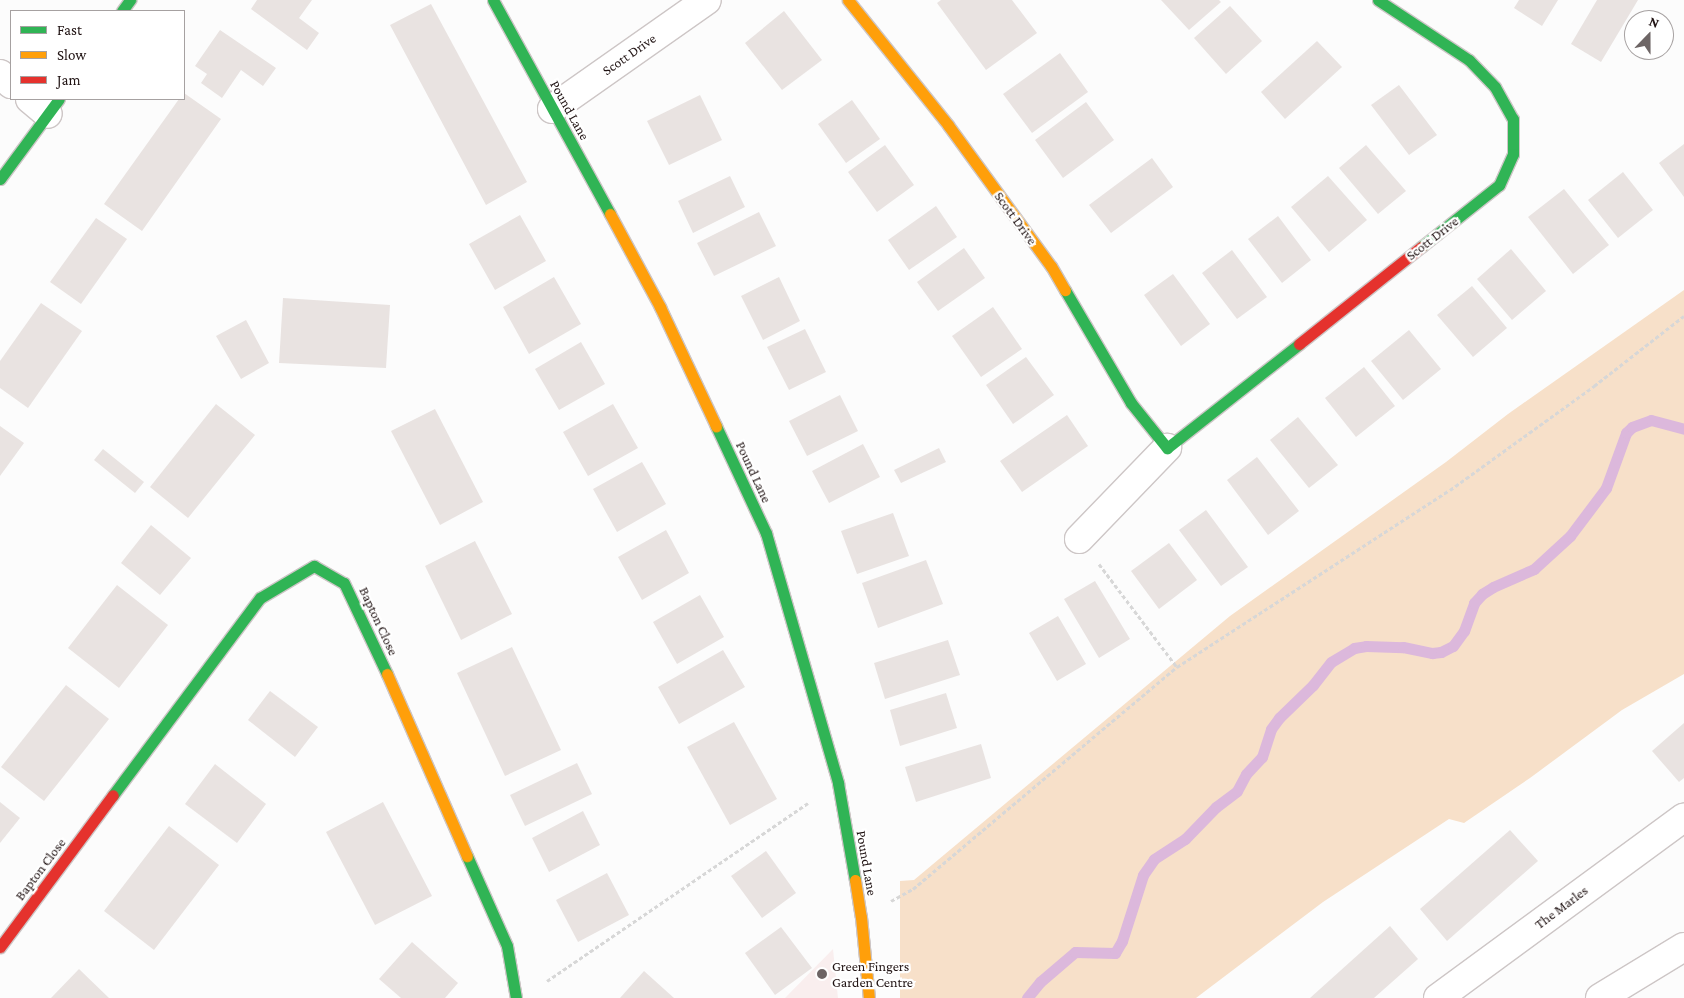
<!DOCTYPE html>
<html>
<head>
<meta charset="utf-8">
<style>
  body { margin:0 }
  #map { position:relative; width:1684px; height:998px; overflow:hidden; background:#fcfcfc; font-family:"Crimson Pro",serif }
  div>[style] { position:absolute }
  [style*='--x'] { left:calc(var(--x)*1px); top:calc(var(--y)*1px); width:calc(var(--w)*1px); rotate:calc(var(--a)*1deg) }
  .built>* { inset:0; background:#f9eeee }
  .green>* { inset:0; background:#f7e0c9 }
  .stream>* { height:11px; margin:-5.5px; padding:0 5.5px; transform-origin:5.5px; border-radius:5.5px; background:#dcb8dc }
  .building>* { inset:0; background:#e9e3e1 }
  .path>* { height:3px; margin-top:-1.5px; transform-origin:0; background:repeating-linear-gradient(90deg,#d7d7d7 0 4px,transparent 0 6.5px) }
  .roads { filter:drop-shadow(1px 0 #cdc6c6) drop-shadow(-1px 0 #cdc6c6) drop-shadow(0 1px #cdc6c6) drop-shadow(0 -1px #cdc6c6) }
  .street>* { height:28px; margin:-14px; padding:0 14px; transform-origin:14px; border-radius:14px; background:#fff }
  .fast>* { height:11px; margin:-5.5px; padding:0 5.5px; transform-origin:5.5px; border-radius:5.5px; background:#30b455 }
  .slow>* { height:11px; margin:-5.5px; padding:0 5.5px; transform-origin:5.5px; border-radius:5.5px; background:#ff9f0a }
  .jam>* { height:11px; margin:-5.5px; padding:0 5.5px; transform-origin:5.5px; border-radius:5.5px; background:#e5322d }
  .dots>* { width:14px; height:14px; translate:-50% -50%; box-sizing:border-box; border:2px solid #fff; border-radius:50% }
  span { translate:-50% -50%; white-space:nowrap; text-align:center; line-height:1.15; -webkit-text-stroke:4.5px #fff; paint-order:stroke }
  .street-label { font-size:14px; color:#201313 }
  .poi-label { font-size:14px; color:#201313 }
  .left { translate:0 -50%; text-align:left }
  .legend { position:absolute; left:10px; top:10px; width:175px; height:90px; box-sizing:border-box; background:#fff; border:1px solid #a6a1a1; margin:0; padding:6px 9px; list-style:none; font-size:15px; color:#201313 }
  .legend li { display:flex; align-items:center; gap:10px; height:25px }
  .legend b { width:25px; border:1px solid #a6a1a1 }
  .north { position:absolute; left:1624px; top:10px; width:50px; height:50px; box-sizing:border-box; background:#fff; border:1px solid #a6a1a1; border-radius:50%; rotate:22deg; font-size:14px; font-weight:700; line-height:20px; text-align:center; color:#201313 }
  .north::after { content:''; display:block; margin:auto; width:18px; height:22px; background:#6d6565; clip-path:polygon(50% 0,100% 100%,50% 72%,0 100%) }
</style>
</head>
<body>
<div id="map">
  <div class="built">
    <i style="clip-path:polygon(833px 949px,838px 998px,785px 998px)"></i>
  </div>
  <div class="green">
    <i style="clip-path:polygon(1684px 290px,1684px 674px,1622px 710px,1530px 778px,1464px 823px,1449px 819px,1323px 902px,1196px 998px,900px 998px,900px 881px,914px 880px,1230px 616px,1446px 462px,1508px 414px)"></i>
  </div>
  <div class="stream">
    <i style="--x:1027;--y:998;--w:21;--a:-51"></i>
    <i style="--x:1040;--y:982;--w:46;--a:-40.6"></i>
    <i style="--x:1075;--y:952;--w:40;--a:1.4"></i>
    <i style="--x:1115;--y:953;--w:14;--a:-60"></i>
    <i style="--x:1122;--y:941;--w:69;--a:-72.3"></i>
    <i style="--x:1143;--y:875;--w:19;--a:-55"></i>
    <i style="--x:1154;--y:859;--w:37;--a:-33"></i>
    <i style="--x:1185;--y:839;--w:45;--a:-45.9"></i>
    <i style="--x:1216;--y:807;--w:26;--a:-37"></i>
    <i style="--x:1237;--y:791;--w:19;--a:-62"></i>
    <i style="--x:1246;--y:774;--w:23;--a:-47"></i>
    <i style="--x:1262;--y:757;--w:29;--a:-72"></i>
    <i style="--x:1271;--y:729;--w:14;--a:-54"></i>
    <i style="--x:1279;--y:718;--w:47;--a:-44.1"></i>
    <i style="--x:1313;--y:685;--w:29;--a:-52"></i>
    <i style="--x:1331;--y:662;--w:27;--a:-31"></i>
    <i style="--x:1354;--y:648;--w:12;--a:-9"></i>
    <i style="--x:1366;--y:646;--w:37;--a:2"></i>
    <i style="--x:1403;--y:647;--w:30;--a:12"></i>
    <i style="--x:1432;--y:653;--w:9;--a:-6"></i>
    <i style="--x:1441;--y:652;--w:13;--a:-27"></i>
    <i style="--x:1453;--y:646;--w:19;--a:-54"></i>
    <i style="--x:1464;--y:631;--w:30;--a:-70"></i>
    <i style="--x:1474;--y:603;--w:12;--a:-48"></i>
    <i style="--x:1482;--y:594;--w:13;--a:-32"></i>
    <i style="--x:1493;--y:587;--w:45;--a:-23.7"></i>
    <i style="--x:1534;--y:569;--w:49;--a:-42.5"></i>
    <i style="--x:1570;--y:536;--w:60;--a:-53.1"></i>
    <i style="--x:1606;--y:488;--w:59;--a:-70"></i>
    <i style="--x:1626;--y:433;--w:8;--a:-45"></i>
    <i style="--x:1632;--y:427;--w:20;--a:-20"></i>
    <i style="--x:1651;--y:420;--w:34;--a:15"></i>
  </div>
  <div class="building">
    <i style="clip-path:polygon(257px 0,312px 0,299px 18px,319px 33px,307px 50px,251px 9px)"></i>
    <i style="clip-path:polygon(941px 0,1012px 0,1037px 33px,986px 70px,937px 3px)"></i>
    <i style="clip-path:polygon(1161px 0,1219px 0,1221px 2px,1189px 30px)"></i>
    <i style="clip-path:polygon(1519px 0,1558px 0,1542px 26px,1514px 8px)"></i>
    <i style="clip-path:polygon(1597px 0,1638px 0,1601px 62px,1571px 44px)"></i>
    <i style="clip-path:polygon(431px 4px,527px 182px,486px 205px,390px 25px)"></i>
    <i style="clip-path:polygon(1230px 6px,1262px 41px,1226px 74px,1194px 38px)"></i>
    <i style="clip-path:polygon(784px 11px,822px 60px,782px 90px,745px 43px)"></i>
    <i style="clip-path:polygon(220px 30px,276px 68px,263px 86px,241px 70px,222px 98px,201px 83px,207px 74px,195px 66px)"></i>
    <i style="clip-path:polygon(1317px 41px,1342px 67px,1285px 119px,1261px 92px)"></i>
    <i style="clip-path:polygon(1060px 53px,1088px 92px,1032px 133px,1003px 94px)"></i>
    <i style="clip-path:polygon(1399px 85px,1437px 135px,1409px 155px,1371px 105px)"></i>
    <i style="clip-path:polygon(184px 93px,221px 119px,142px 231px,104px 204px,179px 99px,184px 99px)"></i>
    <i style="clip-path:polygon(700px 95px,722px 140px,669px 165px,647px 121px)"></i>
    <i style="clip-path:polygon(852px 100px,880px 139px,846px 163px,818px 124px)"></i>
    <i style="clip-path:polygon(1086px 102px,1114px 140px,1063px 178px,1035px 140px)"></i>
    <i style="clip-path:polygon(1684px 144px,1684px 197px,1659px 163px)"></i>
    <i style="clip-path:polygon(885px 145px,914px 185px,877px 212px,848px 172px)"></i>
    <i style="clip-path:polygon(1366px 145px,1406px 191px,1378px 214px,1339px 168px)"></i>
    <i style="clip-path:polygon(1152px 158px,1173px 187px,1111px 233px,1089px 205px)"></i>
    <i style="clip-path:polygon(1623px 172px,1653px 210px,1618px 238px,1588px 200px)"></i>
    <i style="clip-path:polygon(730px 176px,745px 207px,693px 233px,678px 201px)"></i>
    <i style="clip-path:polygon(1328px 176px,1367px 220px,1329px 252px,1291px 207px)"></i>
    <i style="clip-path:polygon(1564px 189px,1609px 245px,1573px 274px,1528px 217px)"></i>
    <i style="clip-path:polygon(936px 206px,957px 237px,909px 270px,888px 240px)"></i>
    <i style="clip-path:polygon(759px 212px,776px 246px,714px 276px,697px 243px)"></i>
    <i style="clip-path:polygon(520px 215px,546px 261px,495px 290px,469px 244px)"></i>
    <i style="clip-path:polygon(1278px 216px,1311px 260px,1282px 283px,1248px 239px)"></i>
    <i style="clip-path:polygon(96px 218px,127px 239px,81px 304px,50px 282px)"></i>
    <i style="clip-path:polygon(964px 248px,985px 278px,938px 311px,917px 282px)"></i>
    <i style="clip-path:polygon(1511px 249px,1546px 291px,1512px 320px,1477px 279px)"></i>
    <i style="clip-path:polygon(1232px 250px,1267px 297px,1237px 319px,1202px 273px)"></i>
    <i style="clip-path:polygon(1173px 274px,1210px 324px,1181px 346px,1144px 295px)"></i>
    <i style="clip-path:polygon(554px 277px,581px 324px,529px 354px,503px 307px)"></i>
    <i style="clip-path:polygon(779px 277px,800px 321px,763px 340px,741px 296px)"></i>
    <i style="clip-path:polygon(1472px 286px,1507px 328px,1473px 357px,1437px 315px)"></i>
    <i style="clip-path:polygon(283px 298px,390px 305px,386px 368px,279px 363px)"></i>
    <i style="clip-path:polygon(41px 303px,82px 331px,28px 408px,0 388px,0 361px)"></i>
    <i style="clip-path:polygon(993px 307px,1022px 349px,981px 377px,952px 336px)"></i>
    <i style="clip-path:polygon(246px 320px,269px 363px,241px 379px,216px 336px)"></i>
    <i style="clip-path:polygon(805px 329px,826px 372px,789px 390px,767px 347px)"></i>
    <i style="clip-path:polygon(1409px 330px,1441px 369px,1403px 400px,1371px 361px)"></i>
    <i style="clip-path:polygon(581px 342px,605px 384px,559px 410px,535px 369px)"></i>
    <i style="clip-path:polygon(1026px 357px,1054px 395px,1013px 424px,986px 385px)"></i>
    <i style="clip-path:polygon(1364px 367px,1395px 406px,1356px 437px,1325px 398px)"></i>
    <i style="clip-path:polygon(840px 395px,858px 431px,807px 456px,789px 421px)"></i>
    <i style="clip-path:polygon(216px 404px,255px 435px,188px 518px,150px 487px)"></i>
    <i style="clip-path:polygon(613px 404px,638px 448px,588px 476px,563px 432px)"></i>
    <i style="clip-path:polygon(435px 409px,483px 502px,440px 525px,391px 431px)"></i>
    <i style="clip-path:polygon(1067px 415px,1088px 446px,1022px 492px,1000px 461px)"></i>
    <i style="clip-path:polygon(1298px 417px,1338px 465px,1309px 488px,1270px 440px)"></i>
    <i style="clip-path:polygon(0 426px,24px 443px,0 476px)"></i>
    <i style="clip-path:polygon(863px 444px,880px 477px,829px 503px,812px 471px)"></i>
    <i style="clip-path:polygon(939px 448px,946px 462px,901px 483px,894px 470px)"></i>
    <i style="clip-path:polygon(103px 449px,144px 482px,135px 493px,94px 460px)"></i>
    <i style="clip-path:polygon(1257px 457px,1299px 511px,1268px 535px,1227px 480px)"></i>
    <i style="clip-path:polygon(642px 462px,666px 504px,617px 532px,593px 489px)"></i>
    <i style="clip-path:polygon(1206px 510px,1248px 567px,1221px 586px,1179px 530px)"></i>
    <i style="clip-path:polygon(893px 513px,909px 556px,857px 574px,841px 531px)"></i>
    <i style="clip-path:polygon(151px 525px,191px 558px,160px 595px,121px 563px)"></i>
    <i style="clip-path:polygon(666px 530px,689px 573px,642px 600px,618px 557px)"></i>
    <i style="clip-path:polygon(475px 541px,512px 614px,461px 640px,425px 566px)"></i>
    <i style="clip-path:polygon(1169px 543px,1197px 580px,1159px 609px,1131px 571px)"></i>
    <i style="clip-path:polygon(926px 560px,943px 604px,878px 628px,862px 583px)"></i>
    <i style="clip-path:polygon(1095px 581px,1130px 639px,1099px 658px,1064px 599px)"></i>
    <i style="clip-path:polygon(117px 585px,168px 625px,119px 688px,68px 648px)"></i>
    <i style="clip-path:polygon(700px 595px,724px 637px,677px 664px,653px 622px)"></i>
    <i style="clip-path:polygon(1058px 616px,1086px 664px,1057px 681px,1029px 633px)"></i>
    <i style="clip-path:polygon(948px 640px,960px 675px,885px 699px,874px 663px)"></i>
    <i style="clip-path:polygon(512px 647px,561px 750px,505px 776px,457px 673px)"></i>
    <i style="clip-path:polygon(723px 650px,745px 687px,679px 724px,658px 687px)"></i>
    <i style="clip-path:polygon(66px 685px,109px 719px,44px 801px,1px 767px)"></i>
    <i style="clip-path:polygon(270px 691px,318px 727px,295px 757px,248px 720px)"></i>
    <i style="clip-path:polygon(946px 693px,957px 728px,900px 746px,890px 710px)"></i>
    <i style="clip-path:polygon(734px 722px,777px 799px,730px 825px,687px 747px)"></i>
    <i style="clip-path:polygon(1684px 723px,1684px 778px,1679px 782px,1652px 751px)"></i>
    <i style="clip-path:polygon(981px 744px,991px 778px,916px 802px,905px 767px)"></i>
    <i style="clip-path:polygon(577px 763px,592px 794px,525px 826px,510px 795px)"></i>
    <i style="clip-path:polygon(215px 764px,266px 804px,237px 843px,185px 804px)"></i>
    <i style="clip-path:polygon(0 802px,20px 818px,0 843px)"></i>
    <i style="clip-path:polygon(383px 802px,432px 896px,375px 925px,326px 832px)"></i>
    <i style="clip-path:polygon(583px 811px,600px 845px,549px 872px,532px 838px)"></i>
    <i style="clip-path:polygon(169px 826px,219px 865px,154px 950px,104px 911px)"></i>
    <i style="clip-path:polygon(1510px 830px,1538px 861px,1447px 941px,1420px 909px)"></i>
    <i style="clip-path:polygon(766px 851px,796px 893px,762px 918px,731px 876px)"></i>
    <i style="clip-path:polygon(607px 873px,629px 915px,578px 942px,556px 900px)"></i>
    <i style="clip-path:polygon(1390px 926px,1418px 959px,1374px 998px,1310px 998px)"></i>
    <i style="clip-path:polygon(781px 927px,812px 968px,775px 995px,745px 953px)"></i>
    <i style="clip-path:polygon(412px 942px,458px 983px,445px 998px,401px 998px,379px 979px)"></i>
    <i style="clip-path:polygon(79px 969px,109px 998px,51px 998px)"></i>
    <i style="clip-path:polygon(644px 971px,674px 998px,620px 998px)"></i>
  </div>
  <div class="path">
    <i style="--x:1099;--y:564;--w:129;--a:52.9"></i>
    <i style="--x:891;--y:901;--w:25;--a:-29"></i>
    <i style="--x:913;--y:889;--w:345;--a:-40.1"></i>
    <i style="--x:1177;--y:667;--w:325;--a:-33"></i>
    <i style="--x:1450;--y:490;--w:178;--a:-35.8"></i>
    <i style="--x:1594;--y:386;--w:114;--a:-37.9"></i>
    <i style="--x:547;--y:981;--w:316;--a:-34.3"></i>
  </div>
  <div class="roads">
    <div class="street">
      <i style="--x:0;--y:74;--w:15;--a:42"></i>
      <i style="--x:30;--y:99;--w:23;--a:40"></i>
      <i style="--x:552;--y:109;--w:189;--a:-35.1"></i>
      <i style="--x:1079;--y:539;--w:127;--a:-46"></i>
      <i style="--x:1438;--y:998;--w:305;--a:-36.3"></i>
      <i style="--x:1600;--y:998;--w:98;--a:-31.3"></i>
    </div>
    <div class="fast">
      <i style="--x:493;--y:0;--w:244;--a:61.3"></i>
      <i style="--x:1378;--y:0;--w:109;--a:33.4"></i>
      <i style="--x:1469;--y:60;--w:37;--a:46"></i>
      <i style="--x:1495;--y:87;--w:37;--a:61"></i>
      <i style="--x:1513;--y:119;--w:35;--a:90"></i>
      <i style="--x:1513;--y:154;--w:34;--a:114"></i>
      <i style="--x:1499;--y:185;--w:100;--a:141.5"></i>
      <i style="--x:122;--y:11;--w:14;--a:-54"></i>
      <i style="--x:0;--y:179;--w:99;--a:-53.6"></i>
      <i style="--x:1065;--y:290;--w:131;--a:59.7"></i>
      <i style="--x:1131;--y:403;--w:58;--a:51.3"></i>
      <i style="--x:1167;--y:448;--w:168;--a:-38.2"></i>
      <i style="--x:716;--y:426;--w:118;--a:65"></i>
      <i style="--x:766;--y:533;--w:260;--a:73.9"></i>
      <i style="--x:838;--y:783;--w:98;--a:80.1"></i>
      <i style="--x:113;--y:795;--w:246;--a:-53.3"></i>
      <i style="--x:260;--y:598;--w:63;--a:-30.7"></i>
      <i style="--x:314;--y:566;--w:34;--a:30"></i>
      <i style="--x:344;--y:583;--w:101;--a:64.7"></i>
      <i style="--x:467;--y:856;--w:98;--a:66"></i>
      <i style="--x:507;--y:946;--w:53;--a:80.2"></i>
    </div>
    <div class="slow">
      <i style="--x:848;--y:0;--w:160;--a:51.3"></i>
      <i style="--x:948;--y:125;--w:175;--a:53.9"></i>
      <i style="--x:1051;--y:266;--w:28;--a:60"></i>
      <i style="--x:610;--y:214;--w:106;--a:61.7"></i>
      <i style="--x:660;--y:307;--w:132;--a:64.8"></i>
      <i style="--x:387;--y:674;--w:199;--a:66.3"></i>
      <i style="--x:855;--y:880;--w:37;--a:81"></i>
      <i style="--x:861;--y:917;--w:81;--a:84.4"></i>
    </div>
    <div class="jam">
      <i style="--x:1299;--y:344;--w:156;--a:-38.5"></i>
      <i style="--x:0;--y:947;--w:189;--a:-53.4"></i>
    </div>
  </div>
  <div class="dots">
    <i style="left:822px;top:974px;background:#6d6565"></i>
  </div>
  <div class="street-label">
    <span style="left:629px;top:54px;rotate:-35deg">Scott Drive</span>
    <span style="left:570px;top:110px;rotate:61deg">Pound Lane</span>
    <span style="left:1016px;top:218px;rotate:54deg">Scott Drive</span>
    <span style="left:1432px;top:238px;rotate:-38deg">Scott Drive</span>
    <span style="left:754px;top:472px;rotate:65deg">Pound Lane</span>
    <span style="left:379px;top:621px;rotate:65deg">Bapton Close</span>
    <span style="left:867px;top:863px;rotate:80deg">Pound Lane</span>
    <span style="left:40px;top:869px;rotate:-53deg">Bapton Close</span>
    <span style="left:1561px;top:907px;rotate:-37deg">The Marles</span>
  </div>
  <div class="poi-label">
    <span class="left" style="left:832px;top:974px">Green Fingers<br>Garden Centre</span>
  </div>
  <ul class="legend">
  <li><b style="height:6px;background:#30b455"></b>Fast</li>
  <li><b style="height:6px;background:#ff9f0a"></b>Slow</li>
  <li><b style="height:6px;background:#e5322d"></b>Jam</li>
  </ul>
  <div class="north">N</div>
</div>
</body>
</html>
